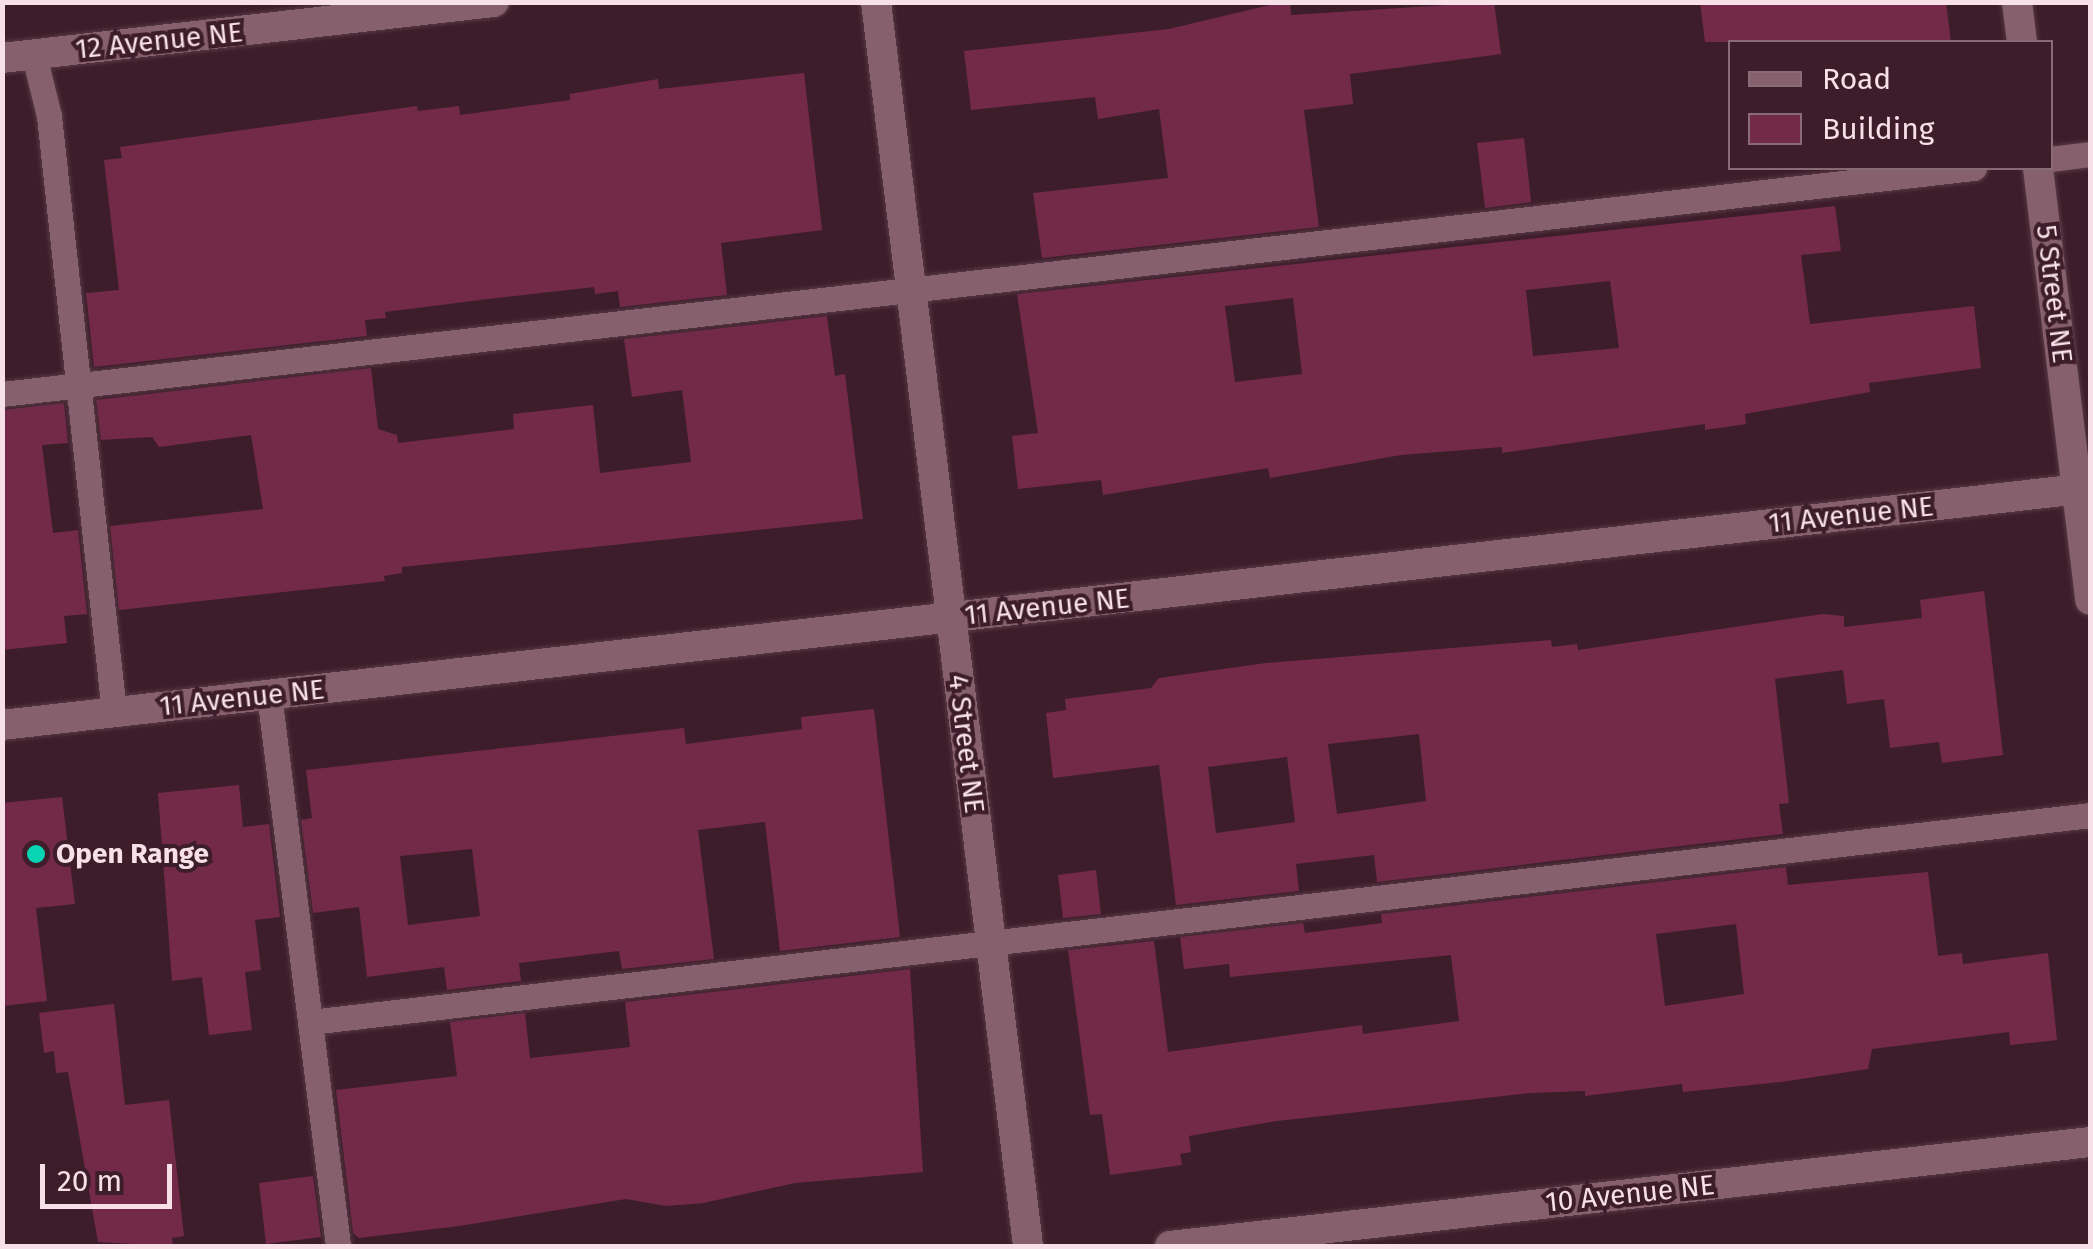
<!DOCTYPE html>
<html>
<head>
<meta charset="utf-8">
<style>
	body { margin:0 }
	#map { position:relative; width:2093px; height:1249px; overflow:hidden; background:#3e1d2a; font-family:"Fira Sans",sans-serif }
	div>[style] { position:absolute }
	.building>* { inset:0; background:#732a49 }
	.roads { filter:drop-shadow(0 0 2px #563a45) drop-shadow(0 0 2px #563a45) }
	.service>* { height:25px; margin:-12.5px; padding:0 12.5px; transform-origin:12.5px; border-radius:12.5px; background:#87606d }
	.minor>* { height:30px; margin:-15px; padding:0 15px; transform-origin:15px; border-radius:15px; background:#87606d }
	.tertiary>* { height:30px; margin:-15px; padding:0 15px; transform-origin:15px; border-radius:15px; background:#87606d }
	.dots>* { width:28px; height:28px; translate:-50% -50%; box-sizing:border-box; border:5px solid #3e1d2a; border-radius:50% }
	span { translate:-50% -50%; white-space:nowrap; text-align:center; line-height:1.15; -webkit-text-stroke:8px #3e1d2a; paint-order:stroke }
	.street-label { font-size:28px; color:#f7e0e7 }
	.poi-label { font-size:28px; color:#f7e0e7; font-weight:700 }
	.left { translate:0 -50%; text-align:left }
	.frame { position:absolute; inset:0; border:5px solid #f7e0e7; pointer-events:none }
	.legend { position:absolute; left:1728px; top:40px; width:325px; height:130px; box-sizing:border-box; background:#3e1d2a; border:2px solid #886b76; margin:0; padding:12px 18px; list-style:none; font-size:30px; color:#f7e0e7 }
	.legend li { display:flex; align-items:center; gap:20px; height:50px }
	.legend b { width:50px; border:2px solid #886b76 }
	.scale { position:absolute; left:40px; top:1164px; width:132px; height:45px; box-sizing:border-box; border:5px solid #f7e0e7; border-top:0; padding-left:12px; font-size:30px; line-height:35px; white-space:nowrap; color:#f7e0e7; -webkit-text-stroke:8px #3e1d2a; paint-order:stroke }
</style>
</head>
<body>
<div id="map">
	<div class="building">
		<i style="clip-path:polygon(1283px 2px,1290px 2px,1291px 15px,1494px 2px,1501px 54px,1350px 74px,1353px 104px,1304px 110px,1319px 227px,1042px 258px,1033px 193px,1168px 178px,1159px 109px,1098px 119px,1095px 97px,971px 110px,964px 51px,1169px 29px)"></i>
		<i style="clip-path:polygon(1700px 2px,1946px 2px,1951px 42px,1705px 42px)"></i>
		<i style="clip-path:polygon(804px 73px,822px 230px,721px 243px,727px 295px,620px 307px,618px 291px,595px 294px,594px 287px,480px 300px,385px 312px,386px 318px,365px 320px,367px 336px,94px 367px,86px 293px,119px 290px,104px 160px,122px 158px,120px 147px,417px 106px,418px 111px,459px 106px,460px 115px,570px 100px,570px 94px,658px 79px,659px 89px)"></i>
		<i style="clip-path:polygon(1524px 138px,1531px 202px,1485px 208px,1477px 143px)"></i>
		<i style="clip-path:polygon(evenodd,1835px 206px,1841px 251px,1801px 255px,1810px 324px,1974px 306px,1981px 368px,1869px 383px,1870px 392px,1745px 414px,1746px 424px,1705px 430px,1705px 424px,1502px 453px,1502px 447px,1401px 455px,1270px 478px,1268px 468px,1103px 495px,1101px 480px,1018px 489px,1012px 436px,1038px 433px,1017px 294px,1835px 206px,1610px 281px,1619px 348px,1533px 356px,1526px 290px,1610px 281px,1835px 206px,1293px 298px,1302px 374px,1235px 382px,1225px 306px,1293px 298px)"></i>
		<i style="clip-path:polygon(827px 316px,835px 376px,845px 374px,863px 519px,402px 567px,402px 573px,384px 576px,385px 581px,119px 610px,110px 526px,263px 509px,251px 435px,159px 447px,152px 437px,101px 440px,96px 400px,371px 368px,378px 429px,397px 435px,398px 443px,514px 429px,513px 414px,593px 405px,600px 473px,691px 462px,682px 390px,632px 397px,624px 339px)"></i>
		<i style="clip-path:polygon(64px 403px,68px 443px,42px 445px,53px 533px,78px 530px,87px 614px,64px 616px,67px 643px,2px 650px,2px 410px)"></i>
		<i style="clip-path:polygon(evenodd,1984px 591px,2003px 755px,1942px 763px,1939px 742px,1890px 748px,1884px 699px,1847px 704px,1843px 670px,1775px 679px,1789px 803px,1779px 804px,1783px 834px,1377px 882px,1374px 855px,1296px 864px,1299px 891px,1176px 905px,1159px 765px,1053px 778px,1046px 713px,1066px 710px,1065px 699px,1151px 688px,1159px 678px,1266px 663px,1551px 640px,1552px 647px,1577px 644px,1578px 650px,1823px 614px,1844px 616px,1844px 627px,1922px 618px,1920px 600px,1984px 591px,1419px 734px,1426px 801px,1337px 814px,1328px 744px,1419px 734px,1984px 591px,1287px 757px,1295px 822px,1216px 833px,1208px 767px,1287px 757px)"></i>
		<i style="clip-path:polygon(evenodd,874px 709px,900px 937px,780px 951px,765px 822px,698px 830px,714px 959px,622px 969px,619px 951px,519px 963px,521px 981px,447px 990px,444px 967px,367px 977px,359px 907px,313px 913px,301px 820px,312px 818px,306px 770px,684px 728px,686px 744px,802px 729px,801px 717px,874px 709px,472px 849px,480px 916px,408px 925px,400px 856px,472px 849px)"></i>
		<i style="clip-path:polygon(239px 785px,243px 827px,269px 824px,280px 917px,255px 920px,261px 970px,245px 972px,252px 1030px,209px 1035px,202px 977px,172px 981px,158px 793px)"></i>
		<i style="clip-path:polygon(62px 797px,75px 904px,36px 908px,47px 1001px,2px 1006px,2px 803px)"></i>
		<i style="clip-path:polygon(evenodd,1786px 867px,1788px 885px,1928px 872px,1938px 956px,1962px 953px,1963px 964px,2048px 953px,2057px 1040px,2010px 1045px,2009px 1032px,1872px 1049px,1868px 1069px,1781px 1082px,1683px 1092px,1682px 1084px,1585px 1096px,1585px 1091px,1531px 1093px,1277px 1121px,1189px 1136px,1191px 1152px,1180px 1154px,1182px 1165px,1110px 1175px,1102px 1114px,1090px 1115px,1068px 950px,1154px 941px,1168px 1052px,1362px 1025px,1363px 1034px,1459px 1021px,1451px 955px,1230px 977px,1229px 964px,1184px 969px,1180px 937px,1303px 923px,1305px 933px,1382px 923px,1381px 914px,1786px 867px,1736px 924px,1744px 994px,1665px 1006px,1656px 934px,1736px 924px)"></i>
		<i style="clip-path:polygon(1096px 870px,1101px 914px,1063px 918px,1058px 875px)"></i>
		<i style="clip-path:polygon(910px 969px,923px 1172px,795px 1183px,703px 1203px,666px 1206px,626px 1199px,459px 1226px,359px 1238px,353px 1233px,336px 1090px,457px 1076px,450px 1022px,525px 1013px,530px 1058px,630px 1047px,625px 1002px)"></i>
		<i style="clip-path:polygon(114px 1004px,125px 1105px,169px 1100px,184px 1236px,172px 1238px,173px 1246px,98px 1242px,68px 1072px,56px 1073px,54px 1051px,44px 1053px,39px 1013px)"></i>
		<i style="clip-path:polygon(313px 1176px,321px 1237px,266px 1244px,259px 1183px)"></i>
	</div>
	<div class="roads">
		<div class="service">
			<i style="left:34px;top:55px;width:63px;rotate:76.2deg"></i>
			<i style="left:49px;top:116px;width:600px;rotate:83.78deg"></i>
			<i style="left:2050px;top:159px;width:40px;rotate:-7.1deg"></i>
			<i style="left:2px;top:394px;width:1985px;rotate:-6.54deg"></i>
			<i style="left:269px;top:694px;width:556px;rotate:82.87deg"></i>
			<i style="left:310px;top:1022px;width:1792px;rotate:-6.63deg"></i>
		</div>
		<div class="minor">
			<i style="left:876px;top:2px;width:1253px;rotate:83.03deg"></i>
			<i style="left:2017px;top:2px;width:40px;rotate:82.9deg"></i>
			<i style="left:2038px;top:168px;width:435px;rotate:83.1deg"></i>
			<i style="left:2px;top:725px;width:2101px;rotate:-6.48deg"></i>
			<i style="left:1170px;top:1246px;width:926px;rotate:-6.45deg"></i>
		</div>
		<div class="tertiary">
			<i style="left:2px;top:58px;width:495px;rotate:-6.5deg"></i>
		</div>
	</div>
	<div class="dots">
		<i style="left:36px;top:854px;background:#09d5b5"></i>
	</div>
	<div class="street-label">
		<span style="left:159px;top:41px;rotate:-6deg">12 Avenue NE</span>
		<span style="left:2054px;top:294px;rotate:83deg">5 Street NE</span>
		<span style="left:1851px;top:515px;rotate:-6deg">11 Avenue NE</span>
		<span style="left:1047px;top:607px;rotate:-6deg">11 Avenue NE</span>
		<span style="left:242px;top:698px;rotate:-6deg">11 Avenue NE</span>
		<span style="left:966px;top:744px;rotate:83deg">4 Street NE</span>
		<span style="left:1630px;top:1194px;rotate:-6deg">10 Avenue NE</span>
	</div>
	<div class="poi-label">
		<span class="left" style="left:56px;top:854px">Open Range</span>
	</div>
	<div class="frame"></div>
	<ul class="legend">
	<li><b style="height:12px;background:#87606d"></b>Road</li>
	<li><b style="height:28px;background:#732a49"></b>Building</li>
	</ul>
	<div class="scale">20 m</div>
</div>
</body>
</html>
